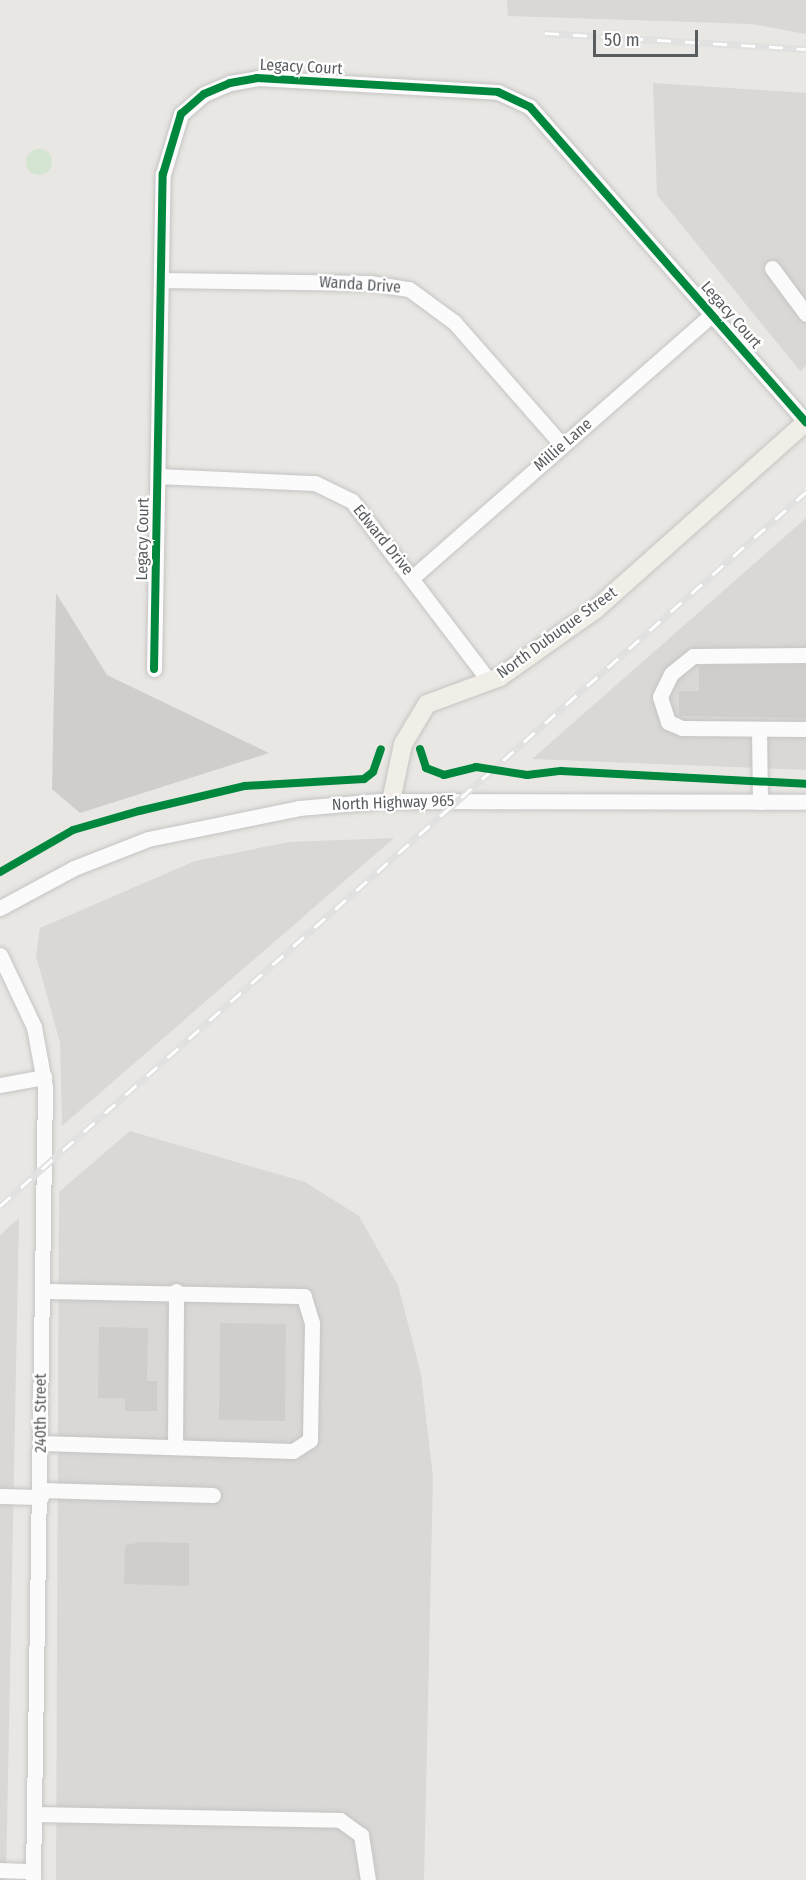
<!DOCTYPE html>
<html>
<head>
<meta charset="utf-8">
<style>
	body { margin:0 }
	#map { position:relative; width:806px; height:1880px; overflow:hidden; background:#e9e7e3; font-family:"Fira Sans Condensed",sans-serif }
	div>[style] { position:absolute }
	.industrial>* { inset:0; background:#dad8d5 }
	.green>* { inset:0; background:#d3e4d0 }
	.round { border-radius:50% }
	.building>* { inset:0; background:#cfcecc }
	.roads { filter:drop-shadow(0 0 2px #c5c4c4) drop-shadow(0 0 2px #c5c4c4) }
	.minor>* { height:15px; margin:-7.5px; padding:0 7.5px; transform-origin:7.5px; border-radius:7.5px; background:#fcfbfb }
	.major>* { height:18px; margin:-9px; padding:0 9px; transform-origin:9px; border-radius:9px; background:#f0eee6 }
	.rail>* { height:7px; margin-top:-3.5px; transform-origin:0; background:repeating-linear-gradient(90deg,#fff 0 14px,#e0e1e0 0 28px); box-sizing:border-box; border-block:2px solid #e0e1e0 }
	.cycleway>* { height:8px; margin:-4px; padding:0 4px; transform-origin:4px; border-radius:4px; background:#00873e }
	span { translate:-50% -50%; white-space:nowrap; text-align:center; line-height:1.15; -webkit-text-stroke:4.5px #fff; paint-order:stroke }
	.street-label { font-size:16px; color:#5a5d60 }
	.scale { position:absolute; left:593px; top:30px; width:105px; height:27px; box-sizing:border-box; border:3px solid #5a5d60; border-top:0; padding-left:8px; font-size:18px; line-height:21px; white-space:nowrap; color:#5a5d60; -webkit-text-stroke:4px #fff; paint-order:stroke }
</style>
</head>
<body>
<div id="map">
	<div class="industrial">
		<i style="clip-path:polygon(507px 0,806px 0,806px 34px,752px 24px,508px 16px)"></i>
		<i style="clip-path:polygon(653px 83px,806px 93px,806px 366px,800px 371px,657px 195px)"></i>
		<i style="clip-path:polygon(806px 518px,806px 770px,532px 759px)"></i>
		<i style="clip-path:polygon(394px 838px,62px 1126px,60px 1043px,36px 956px,40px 928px,195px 861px,289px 842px)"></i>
		<i style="clip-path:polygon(130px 1131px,305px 1182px,359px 1216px,398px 1285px,421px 1374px,433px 1477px,424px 1880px,56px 1880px,59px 1192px)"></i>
		<i style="clip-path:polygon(19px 1218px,6px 1880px,0 1880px,0 1235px)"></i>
	</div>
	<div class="green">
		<i class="round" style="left:26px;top:149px;width:26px;height:26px"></i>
	</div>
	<div class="building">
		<i style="clip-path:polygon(56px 593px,107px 675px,269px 753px,80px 813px,52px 789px)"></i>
		<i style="clip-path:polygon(806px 665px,806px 718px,679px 716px,679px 691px,699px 691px,699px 666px)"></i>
		<i style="clip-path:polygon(220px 1323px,286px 1324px,285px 1421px,219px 1420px)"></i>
		<i style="clip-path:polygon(99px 1327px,148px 1328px,147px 1381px,157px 1381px,157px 1411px,125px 1411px,125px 1398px,98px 1398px)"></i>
		<i style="clip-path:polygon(141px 1542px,189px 1543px,189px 1586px,124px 1584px,125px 1545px)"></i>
	</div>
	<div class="roads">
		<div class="minor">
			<i style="left:772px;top:268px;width:57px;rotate:53.5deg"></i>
			<i style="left:161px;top:280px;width:209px;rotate:0.8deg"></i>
			<i style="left:370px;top:283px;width:39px;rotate:9deg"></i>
			<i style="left:409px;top:289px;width:56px;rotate:36.3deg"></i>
			<i style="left:454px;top:322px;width:164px;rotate:48.7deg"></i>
			<i style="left:158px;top:476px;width:157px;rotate:2.6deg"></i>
			<i style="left:315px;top:483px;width:41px;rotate:25.9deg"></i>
			<i style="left:352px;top:501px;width:226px;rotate:52.7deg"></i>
			<i style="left:413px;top:577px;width:400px;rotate:-41.3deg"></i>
			<i style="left:806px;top:655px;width:113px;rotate:179.5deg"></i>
			<i style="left:693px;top:656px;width:28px;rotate:141deg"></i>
			<i style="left:671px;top:674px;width:25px;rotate:116deg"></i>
			<i style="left:660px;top:697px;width:26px;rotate:72deg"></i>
			<i style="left:668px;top:722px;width:15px;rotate:23deg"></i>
			<i style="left:682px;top:728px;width:124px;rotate:0.5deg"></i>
			<i style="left:154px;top:669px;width:495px;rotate:-89deg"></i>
			<i style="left:163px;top:174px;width:63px;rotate:-73.3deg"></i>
			<i style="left:181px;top:114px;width:30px;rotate:-41deg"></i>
			<i style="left:204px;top:94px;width:28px;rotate:-23deg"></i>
			<i style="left:230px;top:83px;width:27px;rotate:-10deg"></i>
			<i style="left:257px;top:78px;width:241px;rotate:3.3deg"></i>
			<i style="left:498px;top:92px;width:35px;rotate:25deg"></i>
			<i style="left:530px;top:107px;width:419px;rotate:48.8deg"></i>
			<i style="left:759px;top:729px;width:73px;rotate:89.2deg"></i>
			<i style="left:0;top:908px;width:84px;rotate:-28.4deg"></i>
			<i style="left:74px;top:868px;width:79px;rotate:-21.4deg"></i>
			<i style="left:148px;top:839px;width:154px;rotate:-11.6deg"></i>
			<i style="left:299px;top:808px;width:81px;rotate:-4.9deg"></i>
			<i style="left:380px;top:801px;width:426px;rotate:0.1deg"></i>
			<i style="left:0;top:955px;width:80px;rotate:64.7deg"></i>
			<i style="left:34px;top:1027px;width:61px;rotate:79.6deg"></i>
			<i style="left:45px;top:1087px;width:793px;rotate:90.87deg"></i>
			<i style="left:0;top:1085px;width:45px;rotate:-10.3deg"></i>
			<i style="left:41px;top:1443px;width:252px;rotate:1.8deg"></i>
			<i style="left:293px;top:1451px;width:20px;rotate:-33deg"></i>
			<i style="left:310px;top:1440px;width:117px;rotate:-89deg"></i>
			<i style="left:312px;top:1323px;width:28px;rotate:-107deg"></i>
			<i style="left:304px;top:1296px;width:261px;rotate:-178.9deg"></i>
			<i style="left:175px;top:1446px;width:155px;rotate:-89.6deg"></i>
			<i style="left:41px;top:1490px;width:172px;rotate:1.7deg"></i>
			<i style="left:0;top:1496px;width:41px;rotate:1.4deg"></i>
			<i style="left:34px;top:1814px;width:306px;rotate:1.1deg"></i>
			<i style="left:340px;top:1820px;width:26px;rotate:36deg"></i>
			<i style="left:361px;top:1835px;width:46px;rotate:81.2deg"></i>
			<i style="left:0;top:1870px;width:33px;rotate:2deg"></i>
		</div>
		<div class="major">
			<i style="left:391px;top:801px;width:58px;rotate:-78.1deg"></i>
			<i style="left:403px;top:744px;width:47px;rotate:-59deg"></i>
			<i style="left:427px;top:704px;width:78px;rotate:-20.3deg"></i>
			<i style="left:500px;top:677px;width:116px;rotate:-35.2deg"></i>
			<i style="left:595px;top:610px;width:283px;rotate:-41.7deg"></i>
		</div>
	</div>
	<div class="rail">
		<i style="left:545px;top:33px;width:261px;rotate:3.5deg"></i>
		<i style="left:0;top:1206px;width:1077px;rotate:-41.54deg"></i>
	</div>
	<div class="cycleway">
		<i style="left:154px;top:669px;width:495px;rotate:-89deg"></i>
		<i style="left:163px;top:174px;width:63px;rotate:-73.3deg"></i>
		<i style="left:181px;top:114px;width:30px;rotate:-41deg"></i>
		<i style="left:204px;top:94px;width:28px;rotate:-23deg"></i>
		<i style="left:230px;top:83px;width:27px;rotate:-10deg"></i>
		<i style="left:257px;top:78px;width:241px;rotate:3.3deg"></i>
		<i style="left:498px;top:92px;width:35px;rotate:25deg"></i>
		<i style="left:530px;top:107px;width:419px;rotate:48.8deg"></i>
		<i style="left:420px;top:749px;width:20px;rotate:72deg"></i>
		<i style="left:426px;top:768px;width:19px;rotate:21deg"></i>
		<i style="left:444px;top:775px;width:33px;rotate:-14deg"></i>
		<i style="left:476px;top:767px;width:52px;rotate:8.9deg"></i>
		<i style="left:527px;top:775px;width:34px;rotate:-7deg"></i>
		<i style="left:561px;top:771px;width:245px;rotate:3deg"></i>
		<i style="left:0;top:872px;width:84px;rotate:-29.9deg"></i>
		<i style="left:73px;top:830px;width:69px;rotate:-16.1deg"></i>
		<i style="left:139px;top:811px;width:109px;rotate:-13.3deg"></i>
		<i style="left:245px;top:786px;width:119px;rotate:-3.4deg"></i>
		<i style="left:364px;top:779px;width:11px;rotate:-38deg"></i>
		<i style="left:373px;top:772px;width:24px;rotate:-71deg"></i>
	</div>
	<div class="street-label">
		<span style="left:301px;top:67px;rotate:3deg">Legacy Court</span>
		<span style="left:360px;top:285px;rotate:4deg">Wanda Drive</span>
		<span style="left:731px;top:315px;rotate:49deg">Legacy Court</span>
		<span style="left:563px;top:445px;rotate:-41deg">Millie Lane</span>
		<span style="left:143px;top:539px;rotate:-89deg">Legacy Court</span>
		<span style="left:383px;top:540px;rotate:51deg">Edward Drive</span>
		<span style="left:557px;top:633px;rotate:-36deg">North Dubuque Street</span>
		<span style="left:393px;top:803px;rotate:-2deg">North Highway 965</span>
		<span style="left:41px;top:1413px;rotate:-90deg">240th Street</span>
	</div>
	<div class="scale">50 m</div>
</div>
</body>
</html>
